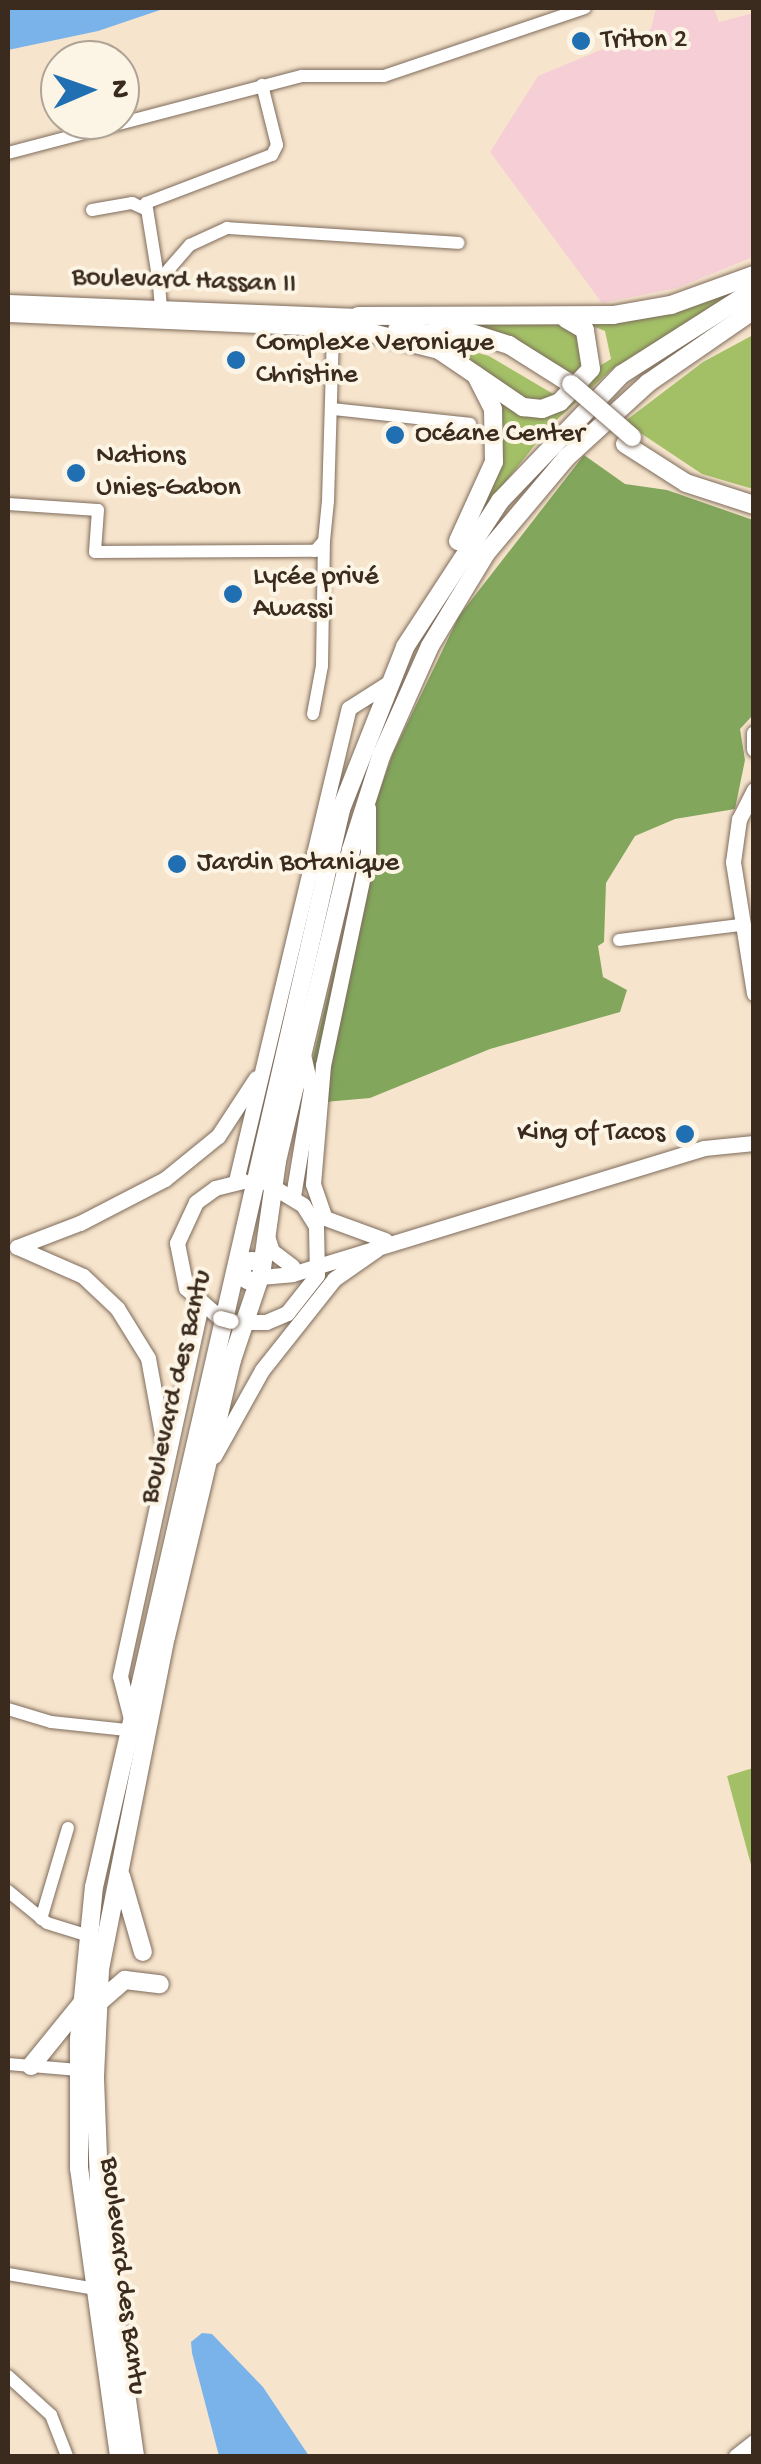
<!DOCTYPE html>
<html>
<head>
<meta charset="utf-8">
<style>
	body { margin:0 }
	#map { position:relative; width:761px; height:2464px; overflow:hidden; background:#f7e4cc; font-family:"Gochi Hand",sans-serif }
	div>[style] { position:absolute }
	.built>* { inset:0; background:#f6cfd6 }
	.green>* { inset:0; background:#a3c067 }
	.forest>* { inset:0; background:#82a65c }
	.water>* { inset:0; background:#7ab3ea }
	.roads { filter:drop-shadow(0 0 2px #7d6b5b) drop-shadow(0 0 2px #7d6b5b) }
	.minor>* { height:12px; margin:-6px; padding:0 6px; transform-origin:6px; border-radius:6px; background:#fff }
	.major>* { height:15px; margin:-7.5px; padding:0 7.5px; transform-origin:7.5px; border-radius:7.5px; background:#fff }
	.highway>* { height:18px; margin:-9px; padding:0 9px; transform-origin:9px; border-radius:9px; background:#fff }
	.highway>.ring { margin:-9px; padding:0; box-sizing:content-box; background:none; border:18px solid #fff; border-radius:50% }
	.bridges { filter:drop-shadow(0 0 2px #7d6b5b) drop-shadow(0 0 2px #7d6b5b) }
	.major-bridge>* { height:15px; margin:-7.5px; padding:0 7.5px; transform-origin:7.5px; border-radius:7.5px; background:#fff }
	.highway-bridge>* { height:18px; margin:-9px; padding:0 9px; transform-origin:9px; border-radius:9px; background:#fff }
	.dots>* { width:28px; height:28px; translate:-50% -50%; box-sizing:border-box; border:5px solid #fcf5e5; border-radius:50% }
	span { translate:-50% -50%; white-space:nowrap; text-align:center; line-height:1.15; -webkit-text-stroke:8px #fcf5e5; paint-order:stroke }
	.poi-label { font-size:28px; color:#3b2a1e }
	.left { translate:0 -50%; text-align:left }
	.right { translate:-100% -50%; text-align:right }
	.street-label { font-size:28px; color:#3b2a1e }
	.frame { position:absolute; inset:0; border:10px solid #3b2a1e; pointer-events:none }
	.north { position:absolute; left:40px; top:40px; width:100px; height:100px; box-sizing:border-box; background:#fcf5e5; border:2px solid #afa495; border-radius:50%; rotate:88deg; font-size:28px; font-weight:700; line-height:40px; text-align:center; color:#3b2a1e }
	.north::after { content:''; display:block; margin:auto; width:35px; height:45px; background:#1f6fb2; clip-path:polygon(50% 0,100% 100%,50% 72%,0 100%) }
</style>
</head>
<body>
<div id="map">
	<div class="built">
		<i style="clip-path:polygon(656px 8px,714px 8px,719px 22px,753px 13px,753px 257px,677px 288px,602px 303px,490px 152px,538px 76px,651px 29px)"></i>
	</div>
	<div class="green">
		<i style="clip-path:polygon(753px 282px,611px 370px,550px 426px,484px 509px,499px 464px,491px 388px,524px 412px,611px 359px,605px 331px,588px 324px,646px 318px)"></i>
		<i style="clip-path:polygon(452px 319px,574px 325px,587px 349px,578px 383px)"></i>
		<i style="clip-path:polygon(753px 335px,753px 489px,702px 474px,624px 422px,703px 362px)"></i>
		<i style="clip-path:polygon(434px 341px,489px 356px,560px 398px,534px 405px)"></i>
		<i style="clip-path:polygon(753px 1768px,754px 1768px,753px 1872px,727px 1776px)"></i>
	</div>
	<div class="forest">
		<i style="clip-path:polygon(584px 455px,625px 484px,667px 490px,753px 520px,753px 715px,740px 729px,745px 760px,735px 809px,675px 819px,635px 836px,606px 883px,604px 942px,598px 946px,603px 977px,627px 990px,620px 1012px,490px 1049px,370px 1098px,302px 1104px,371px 815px,393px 753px,459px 616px)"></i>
	</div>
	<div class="water">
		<i style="clip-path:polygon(8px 8px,166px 8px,98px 31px,8px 50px)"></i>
		<i style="clip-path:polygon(202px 2333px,212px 2334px,263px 2387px,309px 2456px,219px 2456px,192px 2353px,191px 2342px)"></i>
	</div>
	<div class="roads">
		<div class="minor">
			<i style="left:8px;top:153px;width:304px;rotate:-14.7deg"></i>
			<i style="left:302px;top:76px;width:82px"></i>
			<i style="left:384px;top:76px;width:212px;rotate:-18.7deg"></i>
			<i style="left:92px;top:210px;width:41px;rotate:-9.9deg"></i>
			<i style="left:132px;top:203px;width:14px;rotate:25deg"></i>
			<i style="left:159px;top:283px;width:81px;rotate:-99.2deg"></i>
			<i style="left:146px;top:203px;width:135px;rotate:-20.9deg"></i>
			<i style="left:272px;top:155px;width:11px;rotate:-63deg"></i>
			<i style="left:277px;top:145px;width:62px;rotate:-104deg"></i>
			<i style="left:161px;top:308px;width:25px;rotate:-95deg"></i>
			<i style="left:159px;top:283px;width:17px;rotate:-54deg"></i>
			<i style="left:169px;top:269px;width:32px;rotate:-49deg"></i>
			<i style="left:190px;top:245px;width:41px;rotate:-24.7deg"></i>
			<i style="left:227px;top:228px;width:232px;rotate:3.7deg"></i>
			<i style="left:333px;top:409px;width:138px;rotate:6.2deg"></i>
			<i style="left:8px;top:504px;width:90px;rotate:3.8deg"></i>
			<i style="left:98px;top:510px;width:42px;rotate:94.1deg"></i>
			<i style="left:95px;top:552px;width:220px;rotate:-0.3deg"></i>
			<i style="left:315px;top:551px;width:13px;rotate:-48deg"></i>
			<i style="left:324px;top:541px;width:40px;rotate:-84.3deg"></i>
			<i style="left:328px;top:501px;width:172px;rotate:-88.3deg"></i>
			<i style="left:313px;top:714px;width:49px;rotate:-79.4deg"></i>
			<i style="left:322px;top:666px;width:125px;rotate:-89.1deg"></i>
			<i style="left:619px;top:940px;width:122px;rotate:-7.1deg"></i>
			<i style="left:8px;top:1709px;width:45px;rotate:16.8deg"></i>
			<i style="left:51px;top:1722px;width:76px;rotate:6deg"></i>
			<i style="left:8px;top:1891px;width:50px;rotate:39.4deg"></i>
			<i style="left:47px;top:1923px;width:44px;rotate:17.2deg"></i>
			<i style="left:41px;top:1919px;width:95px;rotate:-73.5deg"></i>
			<i style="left:8px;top:2064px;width:71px;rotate:4.8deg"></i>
			<i style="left:8px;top:2274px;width:83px;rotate:9.7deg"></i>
			<i style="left:8px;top:2376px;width:58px;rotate:42.2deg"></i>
			<i style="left:51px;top:2415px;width:44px;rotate:68.7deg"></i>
		</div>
		<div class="major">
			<i style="left:8px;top:302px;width:350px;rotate:2.3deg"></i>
			<i style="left:8px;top:314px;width:348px;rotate:2.5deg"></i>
			<i style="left:754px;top:733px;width:16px;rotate:90deg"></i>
			<i style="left:754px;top:790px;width:33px;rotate:117deg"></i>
			<i style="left:739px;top:819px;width:43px;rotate:97.9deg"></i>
			<i style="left:733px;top:862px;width:133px;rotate:80.9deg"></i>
			<i style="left:368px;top:808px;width:44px;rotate:90deg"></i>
			<i style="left:368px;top:852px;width:218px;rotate:101.9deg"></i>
			<i style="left:323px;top:1065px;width:119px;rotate:94.8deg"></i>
			<i style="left:313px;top:1184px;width:36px;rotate:71deg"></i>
			<i style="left:325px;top:1218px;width:64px;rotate:20.1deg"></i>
			<i style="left:236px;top:1181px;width:486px;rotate:-76.6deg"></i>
			<i style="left:349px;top:708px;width:45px;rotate:-32.3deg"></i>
			<i style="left:293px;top:1196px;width:109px;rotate:-80.5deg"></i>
			<i style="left:311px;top:1089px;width:37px;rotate:-103deg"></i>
			<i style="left:267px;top:1236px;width:16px;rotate:72deg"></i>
			<i style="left:272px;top:1251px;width:25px;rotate:37deg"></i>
			<i style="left:17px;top:1247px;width:67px;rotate:-20.9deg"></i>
			<i style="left:80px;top:1223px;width:96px;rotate:-27.4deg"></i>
			<i style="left:165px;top:1179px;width:68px;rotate:-39.1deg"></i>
			<i style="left:218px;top:1136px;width:69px;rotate:-56.8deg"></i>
			<i style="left:17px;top:1247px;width:72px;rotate:23.7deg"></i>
			<i style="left:83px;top:1276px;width:47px;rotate:43.3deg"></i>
			<i style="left:117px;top:1308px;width:59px;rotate:58.2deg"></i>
			<i style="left:148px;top:1358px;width:88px;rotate:79.6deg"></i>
			<i style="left:260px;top:1277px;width:32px;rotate:-5deg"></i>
			<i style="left:292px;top:1274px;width:431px;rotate:-17deg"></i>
			<i style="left:704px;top:1148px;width:50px;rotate:-5.7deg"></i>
			<i style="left:220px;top:1318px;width:45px;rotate:-138.6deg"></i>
			<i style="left:186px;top:1288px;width:46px;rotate:-101.3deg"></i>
			<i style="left:177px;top:1243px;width:45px;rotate:-65.1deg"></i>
			<i style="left:196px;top:1202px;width:24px;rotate:-36deg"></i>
			<i style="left:215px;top:1188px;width:29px;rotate:-14deg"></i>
			<i style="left:235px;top:1322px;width:31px"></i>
			<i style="left:266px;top:1322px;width:23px;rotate:-23deg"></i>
			<i style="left:287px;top:1313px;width:48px;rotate:-51.7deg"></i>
			<i style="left:317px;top:1275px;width:49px;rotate:-91.2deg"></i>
			<i style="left:316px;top:1226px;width:25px;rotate:-122deg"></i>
			<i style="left:303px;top:1205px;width:44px;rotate:-148.8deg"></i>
			<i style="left:214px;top:1456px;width:98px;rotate:-60.8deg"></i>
			<i style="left:262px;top:1370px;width:116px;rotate:-51.6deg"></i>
			<i style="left:334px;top:1279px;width:52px;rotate:-34.9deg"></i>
			<i style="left:130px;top:1715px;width:40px;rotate:-104.4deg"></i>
			<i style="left:120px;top:1676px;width:379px;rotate:-77.7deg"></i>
			<i style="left:736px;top:2456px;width:23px;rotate:-38deg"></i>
		</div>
		<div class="highway">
			<i style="left:358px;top:316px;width:255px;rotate:-0.2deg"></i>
			<i style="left:613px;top:315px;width:59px;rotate:-9.8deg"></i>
			<i style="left:671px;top:305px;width:88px;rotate:-19.9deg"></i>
			<i style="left:437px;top:322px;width:76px;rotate:17.7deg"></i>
			<i style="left:509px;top:345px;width:73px;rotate:32.2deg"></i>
			<i style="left:356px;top:329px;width:86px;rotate:14.2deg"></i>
			<i style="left:439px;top:350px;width:102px;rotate:34.2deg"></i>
			<i style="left:523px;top:407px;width:19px;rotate:6deg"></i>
			<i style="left:542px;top:409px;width:19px;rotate:-21deg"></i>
			<i style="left:560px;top:402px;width:45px;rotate:-46.8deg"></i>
			<i style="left:591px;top:369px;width:39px;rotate:-99deg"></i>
			<i style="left:585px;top:330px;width:22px;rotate:-150deg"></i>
			<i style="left:397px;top:330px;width:58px;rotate:6.9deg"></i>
			<i style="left:625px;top:444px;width:72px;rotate:32.6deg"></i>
			<i style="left:686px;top:483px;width:71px;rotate:17.9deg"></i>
			<i style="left:458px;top:541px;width:87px;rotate:-65.5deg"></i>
			<i style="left:494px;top:462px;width:53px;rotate:-91.1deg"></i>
			<i style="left:493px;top:409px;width:38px;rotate:-117deg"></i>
			<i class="ring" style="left:242px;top:1261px;width:2px;height:2px"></i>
			<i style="left:262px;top:1268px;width:108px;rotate:-82deg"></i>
			<i style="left:277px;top:1161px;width:320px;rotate:-76.6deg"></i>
			<i style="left:351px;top:850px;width:99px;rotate:-72.3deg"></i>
			<i style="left:381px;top:756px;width:120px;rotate:-66deg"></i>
			<i style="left:430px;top:646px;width:110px;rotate:-58.8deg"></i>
			<i style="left:487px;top:552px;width:124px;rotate:-49.9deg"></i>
			<i style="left:567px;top:457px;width:110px;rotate:-42.4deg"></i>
			<i style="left:648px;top:383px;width:129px;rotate:-34.6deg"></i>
			<i style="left:121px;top:1876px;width:79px;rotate:73.9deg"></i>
			<i style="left:97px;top:2004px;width:37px;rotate:-41deg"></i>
			<i style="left:125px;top:1980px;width:35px;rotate:7deg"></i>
			<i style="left:31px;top:2066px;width:81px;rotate:-51deg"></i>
			<i style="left:119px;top:2456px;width:290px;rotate:-97.9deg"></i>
			<i style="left:79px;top:2169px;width:130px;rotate:-90deg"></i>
			<i style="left:79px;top:2039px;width:153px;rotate:-84.4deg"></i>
			<i style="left:94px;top:1887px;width:1106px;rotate:-77.09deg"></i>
			<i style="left:341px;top:809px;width:174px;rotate:-68.4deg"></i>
			<i style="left:405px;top:647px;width:174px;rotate:-56.9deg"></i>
			<i style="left:500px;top:501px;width:176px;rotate:-46.2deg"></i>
			<i style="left:622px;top:374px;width:156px;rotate:-32.5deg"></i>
			<i style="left:135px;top:2456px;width:249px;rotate:-98.1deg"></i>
			<i style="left:100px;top:2209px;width:133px;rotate:-92.2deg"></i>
			<i style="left:95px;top:2076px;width:107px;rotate:-87.3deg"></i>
			<i style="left:100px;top:1969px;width:338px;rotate:-78.8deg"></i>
			<i style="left:166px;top:1637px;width:285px;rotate:-76.6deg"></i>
			<i style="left:232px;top:1360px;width:88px;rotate:-71.4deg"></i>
		</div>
	</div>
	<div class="bridges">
		<div class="major-bridge">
			<i style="left:220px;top:1318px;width:11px;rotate:15deg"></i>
		</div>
		<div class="highway-bridge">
			<i style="left:571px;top:384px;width:81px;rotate:41deg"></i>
		</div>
	</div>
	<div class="dots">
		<i style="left:581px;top:41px;background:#1f6fb2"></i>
		<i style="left:236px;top:360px;background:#1f6fb2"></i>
		<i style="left:395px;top:435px;background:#1f6fb2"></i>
		<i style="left:76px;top:473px;background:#1f6fb2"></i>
		<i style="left:233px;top:594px;background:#1f6fb2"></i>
		<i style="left:177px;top:864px;background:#1f6fb2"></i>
		<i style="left:685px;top:1134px;background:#1f6fb2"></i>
	</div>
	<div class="poi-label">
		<span class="left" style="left:601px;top:41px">Triton 2</span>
		<span class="left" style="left:256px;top:360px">Complexe Veronique<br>Christine</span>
		<span class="left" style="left:415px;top:435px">Océane Center</span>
		<span class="left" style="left:96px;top:473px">Nations<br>Unies-Gabon</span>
		<span class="left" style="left:253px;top:594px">Lycée privé<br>Awassi</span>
		<span class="left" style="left:197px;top:864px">Jardin Botanique</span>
		<span class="right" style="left:665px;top:1134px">King of Tacos</span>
	</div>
	<div class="street-label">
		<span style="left:184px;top:282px;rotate:2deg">Boulevard Hassan II</span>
		<span style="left:177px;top:1387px;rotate:-77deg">Boulevard des Bantu</span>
		<span style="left:122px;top:2276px;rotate:83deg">Boulevard des Bantu</span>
	</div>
	<div class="frame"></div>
	<div class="north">N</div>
</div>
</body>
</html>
